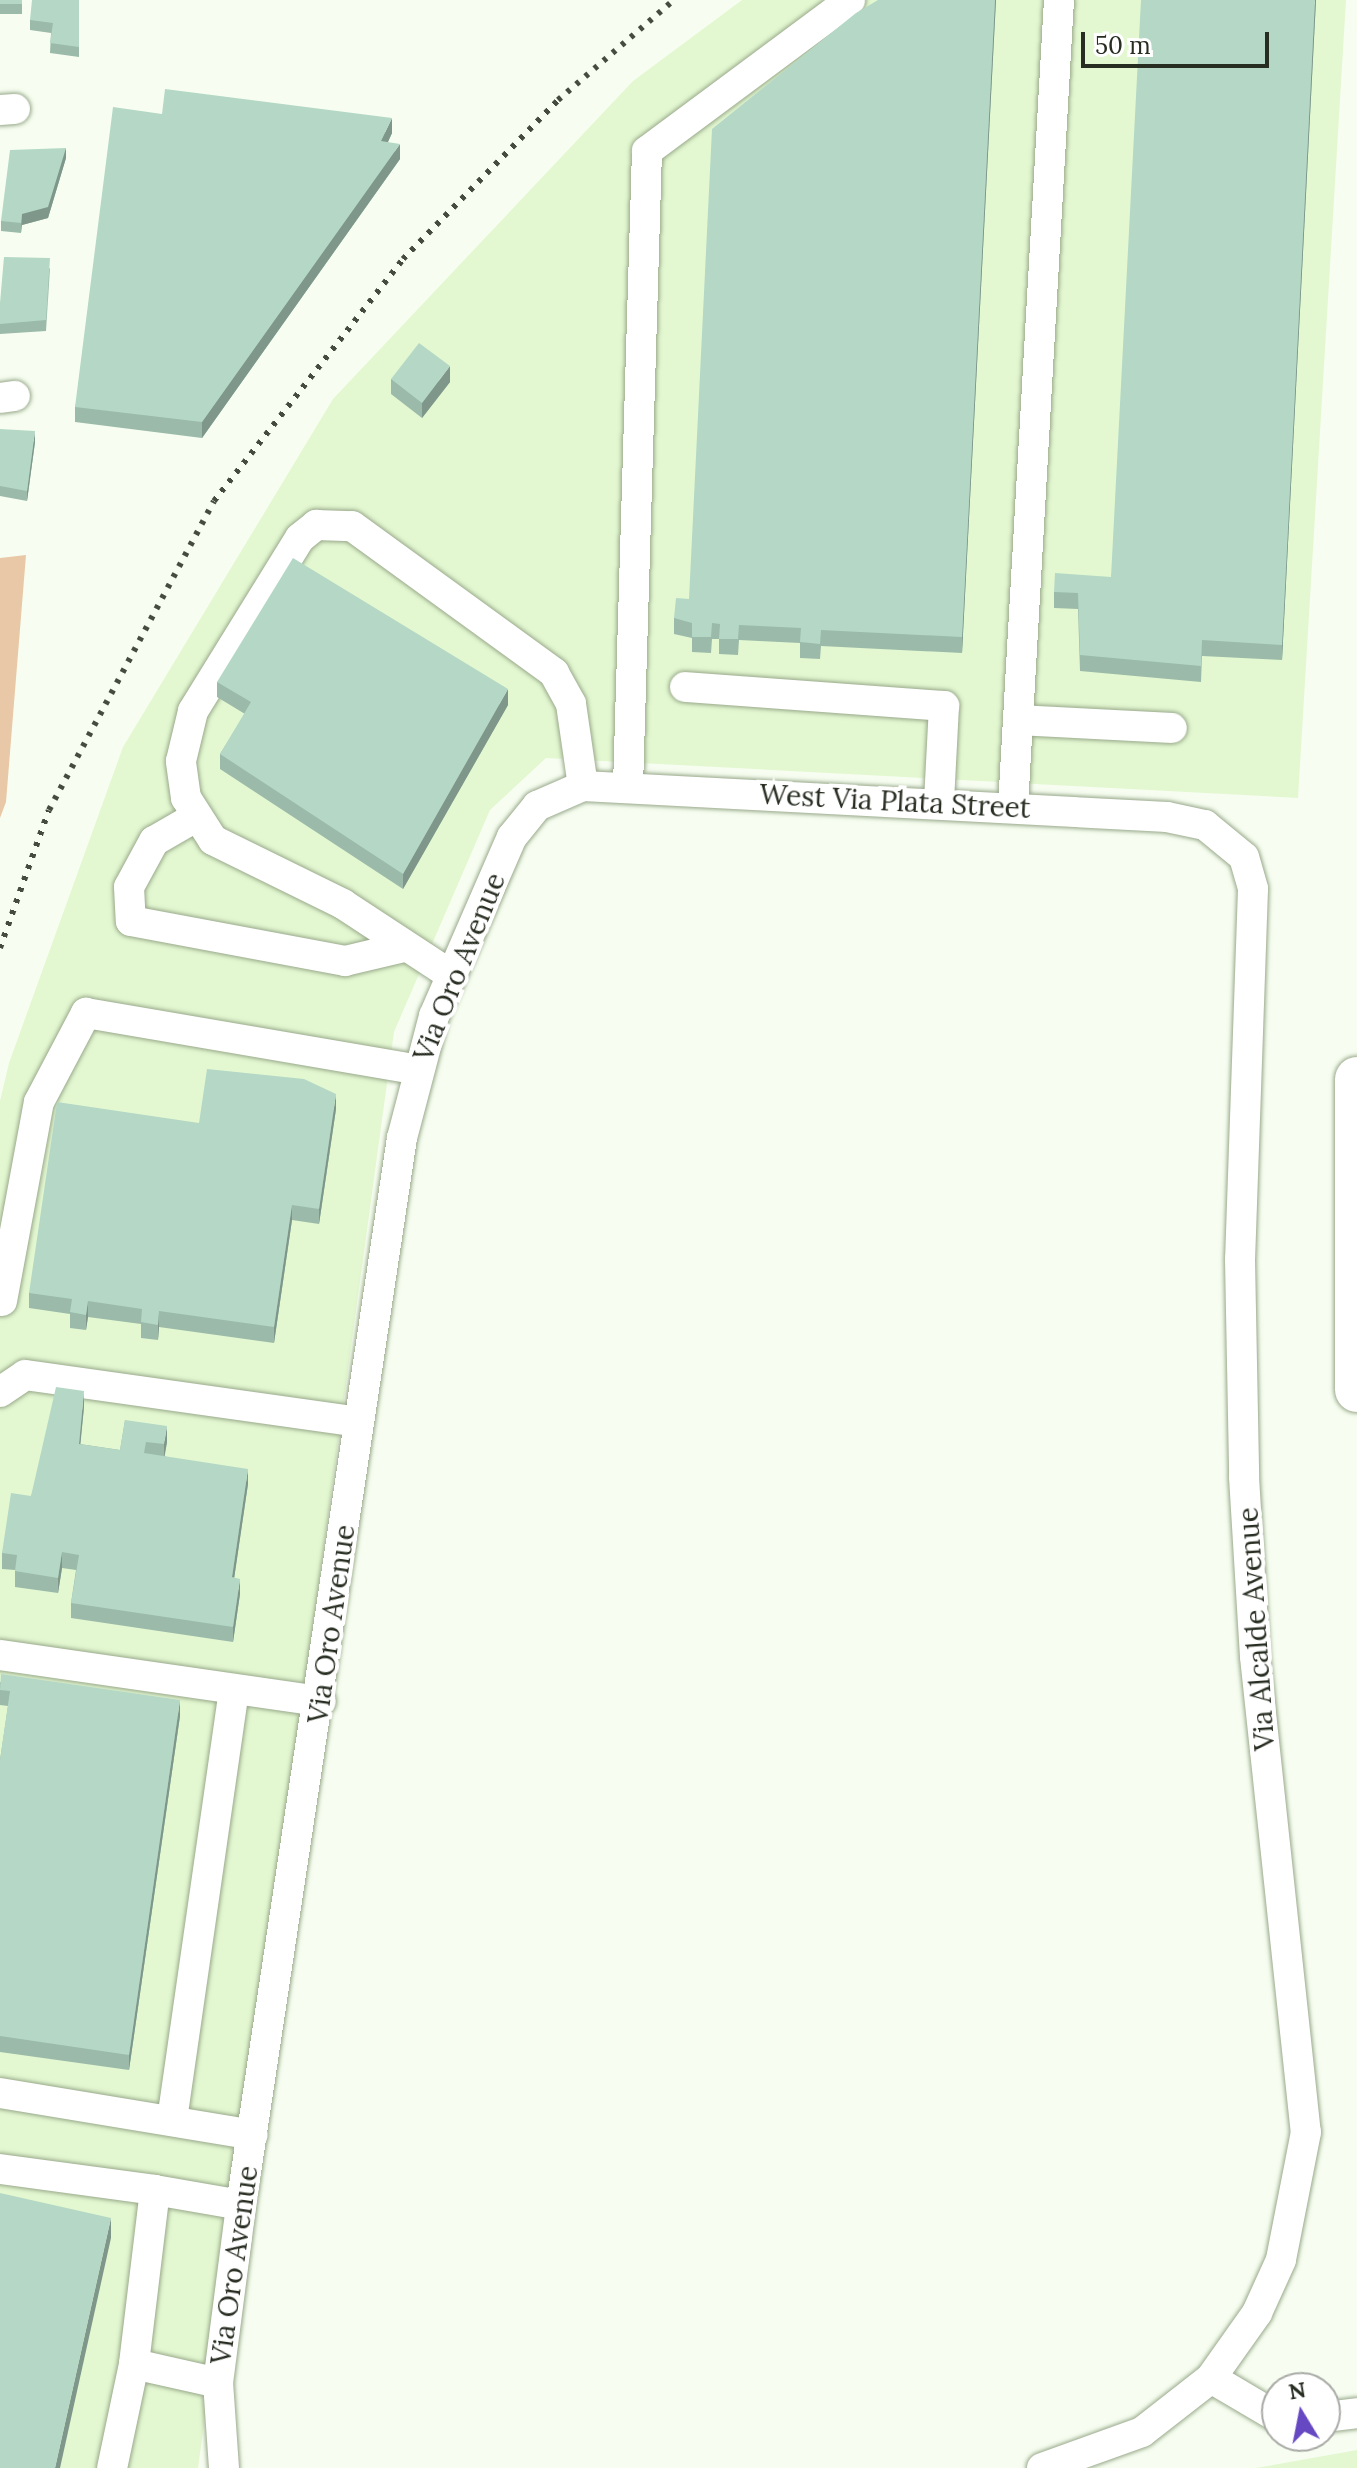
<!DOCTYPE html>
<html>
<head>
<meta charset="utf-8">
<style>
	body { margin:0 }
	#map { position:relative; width:1357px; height:2468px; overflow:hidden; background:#f7fef1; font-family:Lora,serif }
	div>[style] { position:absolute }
	.built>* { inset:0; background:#e3f8d1 }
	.green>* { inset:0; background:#e9c8a7 }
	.roads { filter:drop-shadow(0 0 2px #99a98b) drop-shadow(0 0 2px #99a98b) }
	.minor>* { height:30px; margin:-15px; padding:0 15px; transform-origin:15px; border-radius:15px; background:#fff }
	.highway>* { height:44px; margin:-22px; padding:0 22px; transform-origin:22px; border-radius:22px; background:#fff }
	.rail>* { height:6px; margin-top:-3px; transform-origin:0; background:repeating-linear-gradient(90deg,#454b3f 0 4px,transparent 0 12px) }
	.wall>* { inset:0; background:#9bbaa9 }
	.shaded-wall>* { inset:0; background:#7e978a }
	.building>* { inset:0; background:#b4d8c5 }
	span { translate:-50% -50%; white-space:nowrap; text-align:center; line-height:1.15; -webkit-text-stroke:8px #fff; paint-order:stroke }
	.street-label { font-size:28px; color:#272d21 }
	.north { position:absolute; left:1261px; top:2372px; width:80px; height:80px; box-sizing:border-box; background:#fff; border:2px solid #a9aba6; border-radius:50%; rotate:350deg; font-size:22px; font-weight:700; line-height:32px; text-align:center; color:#272d21 }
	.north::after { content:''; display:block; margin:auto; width:28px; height:36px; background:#6649c2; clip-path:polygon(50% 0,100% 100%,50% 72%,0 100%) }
	.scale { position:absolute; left:1081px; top:32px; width:188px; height:36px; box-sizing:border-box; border:4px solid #272d21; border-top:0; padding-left:10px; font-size:24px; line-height:28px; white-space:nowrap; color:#272d21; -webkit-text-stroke:6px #fff; paint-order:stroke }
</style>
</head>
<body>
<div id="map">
	<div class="built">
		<i style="clip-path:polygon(742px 0,1346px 0,1298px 798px,546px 758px,490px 810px,394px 1032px,198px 2468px,0 2468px,0 1101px,9px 1063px,123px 747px,333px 399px,633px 81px)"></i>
		<i style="clip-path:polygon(1357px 2450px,1357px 2468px,1256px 2468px)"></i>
	</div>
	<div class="green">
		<i style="clip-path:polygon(26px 555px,6px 802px,0 818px,0 558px)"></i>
	</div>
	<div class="roads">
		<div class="minor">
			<i style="left:0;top:110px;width:15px;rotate:-4deg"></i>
			<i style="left:0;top:398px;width:15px;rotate:-8deg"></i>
			<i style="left:685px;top:687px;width:260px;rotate:4.2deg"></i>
			<i style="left:944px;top:706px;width:97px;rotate:93deg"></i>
			<i style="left:1018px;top:720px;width:154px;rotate:3deg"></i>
			<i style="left:628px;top:787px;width:636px;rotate:-88.29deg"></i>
			<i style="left:647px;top:151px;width:253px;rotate:-36.6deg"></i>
			<i style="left:1013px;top:807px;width:808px;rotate:-86.74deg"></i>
			<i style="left:194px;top:818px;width:46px;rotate:150.1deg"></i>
			<i style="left:154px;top:841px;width:52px;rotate:118.5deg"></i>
			<i style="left:129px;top:887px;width:34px;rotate:87deg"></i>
			<i style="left:131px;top:921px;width:218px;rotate:10.6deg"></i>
			<i style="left:345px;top:961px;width:61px;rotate:-13.3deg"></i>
			<i style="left:451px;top:975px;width:129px;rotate:-146.7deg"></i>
			<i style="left:343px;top:904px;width:145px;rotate:-153.8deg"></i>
			<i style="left:213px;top:840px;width:50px;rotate:-122.7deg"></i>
			<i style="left:186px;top:798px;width:37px;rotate:-98deg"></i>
			<i style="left:181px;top:761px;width:51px;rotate:-76.5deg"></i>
			<i style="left:193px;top:711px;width:203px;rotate:-58.3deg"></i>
			<i style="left:300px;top:538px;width:21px;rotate:-39deg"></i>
			<i style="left:316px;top:525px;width:36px;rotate:2deg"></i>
			<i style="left:352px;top:526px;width:250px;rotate:36deg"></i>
			<i style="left:554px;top:673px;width:35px;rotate:61deg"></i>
			<i style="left:571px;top:704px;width:83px;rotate:81.7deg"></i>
			<i style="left:2px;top:1301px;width:202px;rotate:-79.5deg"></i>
			<i style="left:39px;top:1102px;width:101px;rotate:-62.2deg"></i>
			<i style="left:86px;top:1013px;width:337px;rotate:9.7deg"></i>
			<i style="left:0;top:1392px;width:30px;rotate:-34deg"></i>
			<i style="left:25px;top:1375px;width:336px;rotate:8deg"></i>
			<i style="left:0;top:1655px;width:324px;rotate:8.2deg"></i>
			<i style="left:0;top:2093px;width:256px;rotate:9.4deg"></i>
			<i style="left:172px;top:2120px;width:435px;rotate:-81.8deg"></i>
			<i style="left:0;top:2169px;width:156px;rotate:7.7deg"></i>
			<i style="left:155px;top:2190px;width:175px;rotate:96.9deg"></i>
			<i style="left:134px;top:2364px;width:106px;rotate:101.9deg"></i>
			<i style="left:155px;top:2190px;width:87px;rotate:9.9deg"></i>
			<i style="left:134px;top:2364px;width:86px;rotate:12.7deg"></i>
			<i style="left:1325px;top:2417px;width:32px;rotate:-7deg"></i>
			<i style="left:224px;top:2468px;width:85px;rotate:-94deg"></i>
			<i style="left:218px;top:2383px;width:179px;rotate:-82.6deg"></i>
			<i style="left:241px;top:2205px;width:1079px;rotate:-81.42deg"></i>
			<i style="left:402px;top:1138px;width:126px;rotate:-75.3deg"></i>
			<i style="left:434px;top:1016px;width:195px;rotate:-66.5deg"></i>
			<i style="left:512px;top:837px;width:40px;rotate:-51deg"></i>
			<i style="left:537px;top:806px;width:50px;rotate:-23.5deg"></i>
			<i style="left:583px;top:786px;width:585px;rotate:3.04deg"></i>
			<i style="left:1167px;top:817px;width:39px;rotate:12deg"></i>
			<i style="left:1205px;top:825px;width:50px;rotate:39.4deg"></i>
			<i style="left:1244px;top:857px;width:33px;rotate:74deg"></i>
			<i style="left:1253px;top:889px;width:370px;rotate:92deg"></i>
			<i style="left:1240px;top:1259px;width:218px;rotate:88.9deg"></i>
			<i style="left:1244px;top:1477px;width:180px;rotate:86.5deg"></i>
			<i style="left:1255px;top:1657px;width:478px;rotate:83.9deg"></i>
			<i style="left:1306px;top:2132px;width:130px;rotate:101.1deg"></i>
			<i style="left:1281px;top:2260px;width:58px;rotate:114.4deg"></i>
			<i style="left:1257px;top:2313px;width:80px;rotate:125.3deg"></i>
			<i style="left:1042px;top:2468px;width:106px;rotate:-19.8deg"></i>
			<i style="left:1142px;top:2432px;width:88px;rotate:-38deg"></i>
			<i style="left:1211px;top:2378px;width:77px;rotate:30.6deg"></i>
		</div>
		<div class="highway">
			<i style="left:1357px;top:1079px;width:311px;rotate:90deg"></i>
		</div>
	</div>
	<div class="rail">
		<i style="left:0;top:948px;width:146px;rotate:-70.5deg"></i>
		<i style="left:49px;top:810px;width:350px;rotate:-61.9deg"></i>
		<i style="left:214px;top:501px;width:307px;rotate:-52deg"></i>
		<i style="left:403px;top:259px;width:222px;rotate:-45.7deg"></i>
		<i style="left:558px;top:100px;width:153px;rotate:-40.8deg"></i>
	</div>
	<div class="wall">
		<i style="clip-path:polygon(0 0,22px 0,22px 14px,0 14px,0 41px)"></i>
		<i style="clip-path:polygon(79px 0,79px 57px,50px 53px,51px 33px,30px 30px,30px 20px)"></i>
		<i style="clip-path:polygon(878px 0,996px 0,962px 653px,821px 646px,820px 659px,800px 658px,800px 643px,739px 640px,738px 655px,719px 654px,719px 639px,712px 639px,711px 653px,692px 652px,692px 638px,674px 634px,674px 618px,689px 599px)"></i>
		<i style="clip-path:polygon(1316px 0,1282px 660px,1202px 656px,1201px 682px,1080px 671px,1078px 609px,1054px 608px,1054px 592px,1111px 577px)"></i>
		<i style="clip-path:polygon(162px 114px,392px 133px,388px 142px,400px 159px,202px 438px,75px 422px,75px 407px)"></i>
		<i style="clip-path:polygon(66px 158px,48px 218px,22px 225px,21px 233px,1px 231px,1px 221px)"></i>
		<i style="clip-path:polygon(50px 268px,46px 331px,0 334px,0 303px)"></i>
		<i style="clip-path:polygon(391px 379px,450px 382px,422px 418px,391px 394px)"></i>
		<i style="clip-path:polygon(0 429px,35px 442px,27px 501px,0 496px)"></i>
		<i style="clip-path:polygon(217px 682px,508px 705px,403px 889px,220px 769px,220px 754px,245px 714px,217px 697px)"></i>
		<i style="clip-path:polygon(336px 1109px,319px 1224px,292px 1220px,274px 1343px,159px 1327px,158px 1340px,141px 1338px,141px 1324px,88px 1317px,86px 1330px,70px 1328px,70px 1314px,29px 1308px,29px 1293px,199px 1123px)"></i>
		<i style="clip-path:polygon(84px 1407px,80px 1444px,120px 1450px,125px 1420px,167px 1442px,164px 1456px,248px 1484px,234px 1578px,240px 1594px,233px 1642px,71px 1618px,71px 1603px,76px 1570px,62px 1568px,58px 1593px,15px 1587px,15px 1570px,2px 1569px,2px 1553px,31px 1496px)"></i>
		<i style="clip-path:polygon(0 1682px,180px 1716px,129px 2070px,0 2052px,0 1760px,8px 1706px,0 1705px)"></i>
	</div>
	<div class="shaded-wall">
		<i style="clip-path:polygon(995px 0,996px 0,962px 653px,962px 637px)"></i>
		<i style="clip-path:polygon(1315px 0,1316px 0,1282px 660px,1282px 645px)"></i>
		<i style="clip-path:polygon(392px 118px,392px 133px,381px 157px,381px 141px)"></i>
		<i style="clip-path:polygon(400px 144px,400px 159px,202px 438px,202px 422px)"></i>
		<i style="clip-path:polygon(66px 148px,66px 158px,48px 218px,22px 225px,21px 233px,22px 214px)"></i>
		<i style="clip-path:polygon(450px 366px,450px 382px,422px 418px,422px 403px)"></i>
		<i style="clip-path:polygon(35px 431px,35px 442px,27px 501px,27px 491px)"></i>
		<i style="clip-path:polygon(508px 689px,508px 705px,403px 889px,403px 874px)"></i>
		<i style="clip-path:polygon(336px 1094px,336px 1109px,319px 1224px,319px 1209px)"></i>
		<i style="clip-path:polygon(292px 1205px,292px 1220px,274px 1343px,274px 1327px)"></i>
		<i style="clip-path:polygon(88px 1301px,88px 1317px,86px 1330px,86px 1315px)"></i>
		<i style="clip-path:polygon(159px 1311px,159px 1327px,158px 1340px,158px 1325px)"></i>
		<i style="clip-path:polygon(84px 1391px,84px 1407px,79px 1459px,79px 1444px)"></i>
		<i style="clip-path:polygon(167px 1426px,167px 1442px,164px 1460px,164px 1444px)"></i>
		<i style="clip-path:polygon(248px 1469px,248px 1484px,232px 1593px,232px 1577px)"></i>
		<i style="clip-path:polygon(62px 1552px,62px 1568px,58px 1593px,58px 1578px)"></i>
		<i style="clip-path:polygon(240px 1579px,240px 1594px,233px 1642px,233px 1627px)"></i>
		<i style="clip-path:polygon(180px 1700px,180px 1716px,129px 2070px,129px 2055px)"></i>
		<i style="clip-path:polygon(111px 2218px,111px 2238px,60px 2468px,55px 2468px)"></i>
	</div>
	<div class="building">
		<i style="clip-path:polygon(0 0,22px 0,22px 4px,0 4px,0 30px)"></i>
		<i style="clip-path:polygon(32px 0,79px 0,79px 47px,50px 43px,53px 23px,30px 20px)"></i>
		<i style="clip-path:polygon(878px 0,995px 0,962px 637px,821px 630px,820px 644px,800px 642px,801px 628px,739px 625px,738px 639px,719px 639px,720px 624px,712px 623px,711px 637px,692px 637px,692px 623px,674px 618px,676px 598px,689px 599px,712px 129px,856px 13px)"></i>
		<i style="clip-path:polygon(1141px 0,1315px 0,1282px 645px,1202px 640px,1201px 666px,1080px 655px,1078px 593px,1054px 592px,1055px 573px,1111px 577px)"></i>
		<i style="clip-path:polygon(165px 89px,392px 118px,381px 141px,400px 144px,202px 422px,75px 407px,113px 107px,162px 114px)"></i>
		<i style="clip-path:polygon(66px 148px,48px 207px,22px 214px,21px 223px,1px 221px,10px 150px)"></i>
		<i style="clip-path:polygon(4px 257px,50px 258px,46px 320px,0 324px,0 303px)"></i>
		<i style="clip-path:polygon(419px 343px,450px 366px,422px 403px,391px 379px)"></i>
		<i style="clip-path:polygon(0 429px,35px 431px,27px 491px,0 486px)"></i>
		<i style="clip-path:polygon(293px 558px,508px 689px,403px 874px,220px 754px,251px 702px,217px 682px)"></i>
		<i style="clip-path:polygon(207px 1069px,304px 1079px,336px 1094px,319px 1209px,292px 1205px,274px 1327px,159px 1311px,158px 1325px,141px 1322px,142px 1309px,88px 1301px,86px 1315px,70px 1312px,72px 1299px,29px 1293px,57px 1102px,199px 1123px)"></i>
		<i style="clip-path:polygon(56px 1387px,84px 1391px,79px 1444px,120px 1450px,125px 1420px,167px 1426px,164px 1444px,146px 1442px,144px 1453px,248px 1469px,232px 1577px,240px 1579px,233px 1627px,71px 1603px,79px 1555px,62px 1552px,58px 1578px,15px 1571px,17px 1555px,2px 1553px,11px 1493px,31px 1496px)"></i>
		<i style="clip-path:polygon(1px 1674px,180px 1700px,129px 2055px,0 2036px,0 1760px,10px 1691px,0 1690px)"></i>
		<i style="clip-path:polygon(0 2193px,111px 2218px,55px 2468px,0 2468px)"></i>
	</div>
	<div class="street-label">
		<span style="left:895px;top:801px;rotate:3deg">West Via Plata Street</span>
		<span style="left:459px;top:967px;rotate:-68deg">Via Oro Avenue</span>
		<span style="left:331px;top:1624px;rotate:-82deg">Via Oro Avenue</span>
		<span style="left:1256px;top:1629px;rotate:-94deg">Via Alcalde Avenue</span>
		<span style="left:234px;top:2265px;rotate:-82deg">Via Oro Avenue</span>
	</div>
	<div class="north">N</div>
	<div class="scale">50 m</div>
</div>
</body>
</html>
